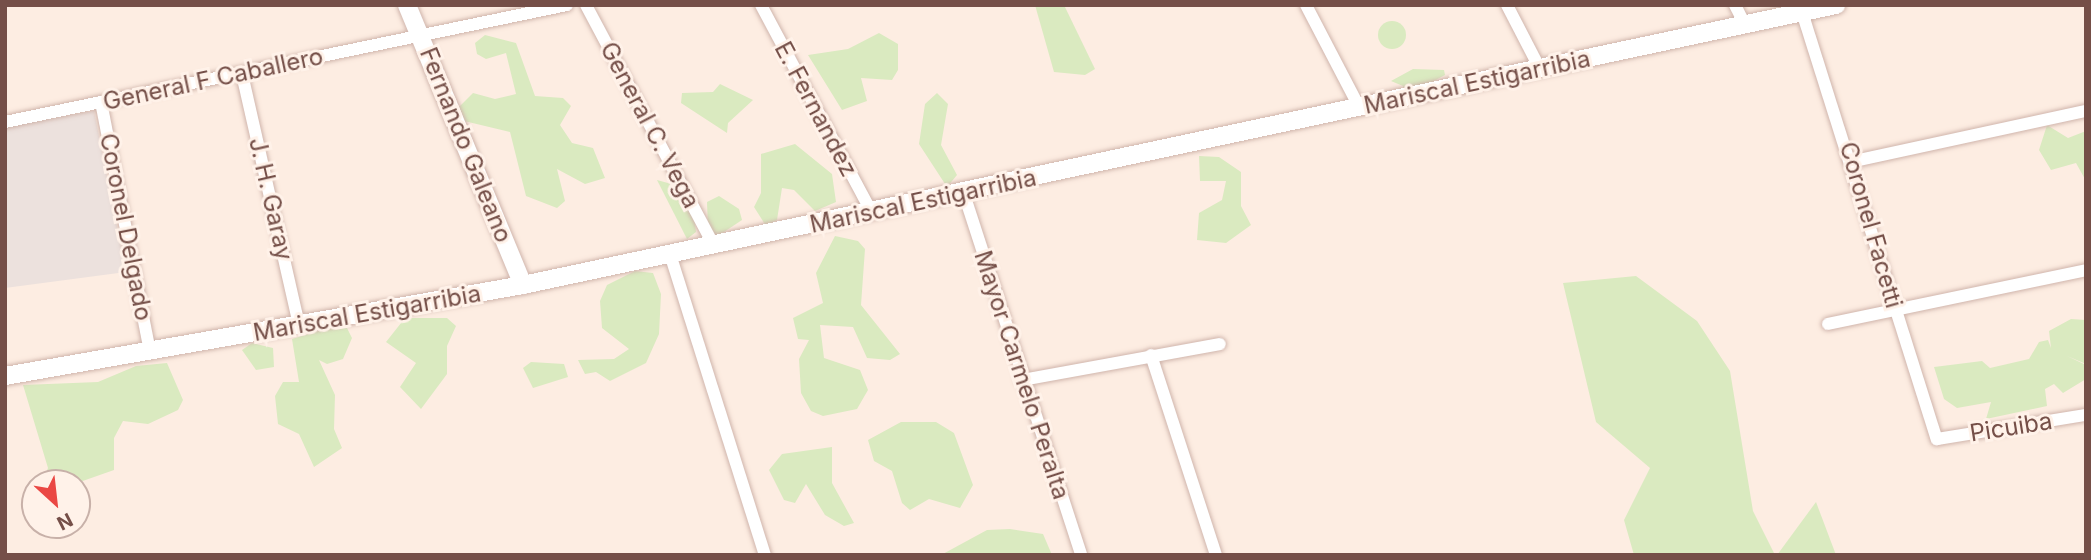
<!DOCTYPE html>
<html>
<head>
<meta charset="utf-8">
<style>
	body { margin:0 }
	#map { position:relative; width:2091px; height:560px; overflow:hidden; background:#fdede2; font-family:Inter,sans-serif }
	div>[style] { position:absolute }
	.industrial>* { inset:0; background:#ece1dd }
	.green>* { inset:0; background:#daeac0 }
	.round { border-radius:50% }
	.roads { filter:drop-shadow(0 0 2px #d0b5ac) drop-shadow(0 0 2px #d0b5ac) }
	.street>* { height:12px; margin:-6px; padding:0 6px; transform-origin:6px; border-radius:6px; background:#fff }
	.secondary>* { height:18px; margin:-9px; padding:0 9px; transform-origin:9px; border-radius:9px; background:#fff }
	span { translate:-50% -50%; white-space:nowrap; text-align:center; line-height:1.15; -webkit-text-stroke:6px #fff2e9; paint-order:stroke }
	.street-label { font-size:24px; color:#754f48 }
	.frame { position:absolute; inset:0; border:7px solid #754f48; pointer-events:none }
	.north { position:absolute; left:21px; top:469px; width:70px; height:70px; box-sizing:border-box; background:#fff2e9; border:2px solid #c8b1a9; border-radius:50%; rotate:153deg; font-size:19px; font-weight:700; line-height:28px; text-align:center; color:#754f48 }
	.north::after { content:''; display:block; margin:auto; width:24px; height:32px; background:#ea4844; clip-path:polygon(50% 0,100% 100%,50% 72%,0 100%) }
</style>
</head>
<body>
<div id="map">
	<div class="industrial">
		<i style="clip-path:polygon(94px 111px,126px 272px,5px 288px,5px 126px)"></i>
	</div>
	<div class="green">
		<i style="clip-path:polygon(1035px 5px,1064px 5px,1095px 69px,1085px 75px,1054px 72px)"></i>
		<i class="round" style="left:1378px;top:21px;width:28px;height:28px"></i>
		<i style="clip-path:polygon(879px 33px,898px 44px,898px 70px,892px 80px,861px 78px,867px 101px,842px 110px,808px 55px,848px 49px)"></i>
		<i style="clip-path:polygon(485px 35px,516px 43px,535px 96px,563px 98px,571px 106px,560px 125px,572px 143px,593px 148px,605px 178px,585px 184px,557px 169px,565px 201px,557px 208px,526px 196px,510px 132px,460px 120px,457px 109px,473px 93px,495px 99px,516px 94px,506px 53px,486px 59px,477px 54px,475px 43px)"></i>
		<i style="clip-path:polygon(1413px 69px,1444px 70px,1445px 75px,1404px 97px,1403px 86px,1391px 81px)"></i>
		<i style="clip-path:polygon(720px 84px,753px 100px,728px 123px,727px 133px,681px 103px,682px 93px,713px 92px)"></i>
		<i style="clip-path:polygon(937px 93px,948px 104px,941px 145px,957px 175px,947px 187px,919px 144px,925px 104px)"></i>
		<i style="clip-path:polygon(2047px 125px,2068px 138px,2086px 131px,2086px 181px,2076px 163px,2051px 170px,2039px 150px)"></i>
		<i style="clip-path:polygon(795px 144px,832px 174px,836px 202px,815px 211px,794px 190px,782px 188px,777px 220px,766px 226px,754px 207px,761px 193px,761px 154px)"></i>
		<i style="clip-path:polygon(1199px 156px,1219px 157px,1241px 172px,1241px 206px,1251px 225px,1226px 243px,1197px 240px,1199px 213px,1222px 200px,1226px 181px,1200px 181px)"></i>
		<i style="clip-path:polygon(657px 180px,675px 185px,694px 216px,696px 232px,687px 239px)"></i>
		<i style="clip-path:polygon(719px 196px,739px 209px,742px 220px,715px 238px,708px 229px,707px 202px)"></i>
		<i style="clip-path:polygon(835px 236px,858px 241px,865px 249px,861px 305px,900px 354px,890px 360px,867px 358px,853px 327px,820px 325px,824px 358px,860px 370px,868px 390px,857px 409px,823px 416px,811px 411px,801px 393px,799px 359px,809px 340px,798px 339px,793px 318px,823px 303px,816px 273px)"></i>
		<i style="clip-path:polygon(635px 271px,653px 273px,661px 294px,659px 334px,646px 363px,610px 381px,596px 372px,585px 374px,578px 360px,614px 359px,629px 349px,602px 328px,600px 301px,607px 285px)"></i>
		<i style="clip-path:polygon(1636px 276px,1697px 321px,1730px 371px,1753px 511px,1775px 555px,1634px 555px,1624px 520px,1650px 468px,1596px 422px,1563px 283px)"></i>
		<i style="clip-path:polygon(405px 318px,447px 318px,456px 326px,447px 346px,447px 374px,421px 409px,400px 387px,416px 363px,386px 342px)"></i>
		<i style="clip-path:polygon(2071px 319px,2086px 320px,2086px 364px,2067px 356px,2086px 365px,2086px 379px,2063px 393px,2054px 384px,2045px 389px,2047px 406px,1986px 419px,1991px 402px,1957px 408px,1944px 399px,1934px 367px,1982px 361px,1990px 368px,2029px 359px,2039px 342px,2048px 340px,2051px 348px,2049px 331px)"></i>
		<i style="clip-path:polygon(328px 328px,347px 328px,352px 338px,343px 359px,327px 364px,319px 360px,335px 395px,334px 429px,342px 448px,314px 467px,299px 434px,278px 424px,275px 396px,283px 382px,299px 382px,292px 339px)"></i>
		<i style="clip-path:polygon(252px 343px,273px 348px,274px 367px,256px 370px,242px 350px)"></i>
		<i style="clip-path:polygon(531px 362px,564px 364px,568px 377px,533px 388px,523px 368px)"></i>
		<i style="clip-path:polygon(167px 363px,183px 400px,178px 410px,148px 424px,123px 421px,114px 438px,114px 470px,77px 483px,42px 483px,48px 468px,23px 385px,98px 382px,136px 366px)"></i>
		<i style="clip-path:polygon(901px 422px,936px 422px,954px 433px,973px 485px,960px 508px,929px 499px,910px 510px,902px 503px,892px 471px,874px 461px,868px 440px)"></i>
		<i style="clip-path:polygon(832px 447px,832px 483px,854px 523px,844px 526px,825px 515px,806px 484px,795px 503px,784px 500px,769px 470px,782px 454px)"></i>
		<i style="clip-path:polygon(1816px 502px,1836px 555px,1777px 555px)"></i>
		<i style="clip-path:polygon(1010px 529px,1043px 534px,1052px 555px,941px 555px,987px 530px)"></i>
	</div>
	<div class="roads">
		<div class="street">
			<i style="left:586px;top:5px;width:271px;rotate:62deg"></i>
			<i style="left:761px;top:5px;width:236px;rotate:61.9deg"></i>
			<i style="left:1306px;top:5px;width:115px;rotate:62.5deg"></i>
			<i style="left:1507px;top:5px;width:72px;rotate:62.7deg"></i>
			<i style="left:1735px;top:5px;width:22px;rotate:63deg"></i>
			<i style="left:1802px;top:12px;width:448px;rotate:72.5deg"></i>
			<i style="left:1937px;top:439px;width:151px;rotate:-9.2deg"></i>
			<i style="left:242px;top:74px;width:257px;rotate:77.2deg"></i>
			<i style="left:101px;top:102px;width:254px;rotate:78.9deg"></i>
			<i style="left:5px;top:122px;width:574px;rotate:-11.76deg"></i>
			<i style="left:1854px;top:161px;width:237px;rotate:-12.2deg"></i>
			<i style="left:964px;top:194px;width:379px;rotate:72deg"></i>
			<i style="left:670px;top:254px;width:316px;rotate:72.5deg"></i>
			<i style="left:1828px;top:324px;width:264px;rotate:-11.8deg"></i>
			<i style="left:1151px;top:355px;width:210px;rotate:72deg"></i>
			<i style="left:1022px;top:380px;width:201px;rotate:-10.3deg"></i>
		</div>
		<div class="secondary">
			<i style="left:407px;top:5px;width:303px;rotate:67.5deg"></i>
			<i style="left:5px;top:376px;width:526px;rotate:-9.96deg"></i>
			<i style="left:523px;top:285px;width:1343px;rotate:-12.04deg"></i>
		</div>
	</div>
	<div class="street-label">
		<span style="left:213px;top:79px;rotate:-12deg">General F Caballero</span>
		<span style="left:1477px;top:82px;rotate:-12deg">Mariscal Estigarribia</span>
		<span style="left:816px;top:109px;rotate:62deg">E. Fernandez</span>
		<span style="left:650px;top:125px;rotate:62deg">General C. Vega</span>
		<span style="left:466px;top:145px;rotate:68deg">Fernando Galeano</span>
		<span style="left:271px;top:199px;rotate:77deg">J. H. Garay</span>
		<span style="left:923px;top:201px;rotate:-12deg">Mariscal Estigarribia</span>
		<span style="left:1871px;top:225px;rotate:74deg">Coronel Facetti</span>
		<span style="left:126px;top:227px;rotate:79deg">Coronel Delgado</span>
		<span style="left:367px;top:313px;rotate:-10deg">Mariscal Estigarribia</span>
		<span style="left:1022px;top:375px;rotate:72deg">Mayor Carmelo Peralta</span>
		<span style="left:2011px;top:427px;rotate:-9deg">Picuiba</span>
	</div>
	<div class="frame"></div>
	<div class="north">N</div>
</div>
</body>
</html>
